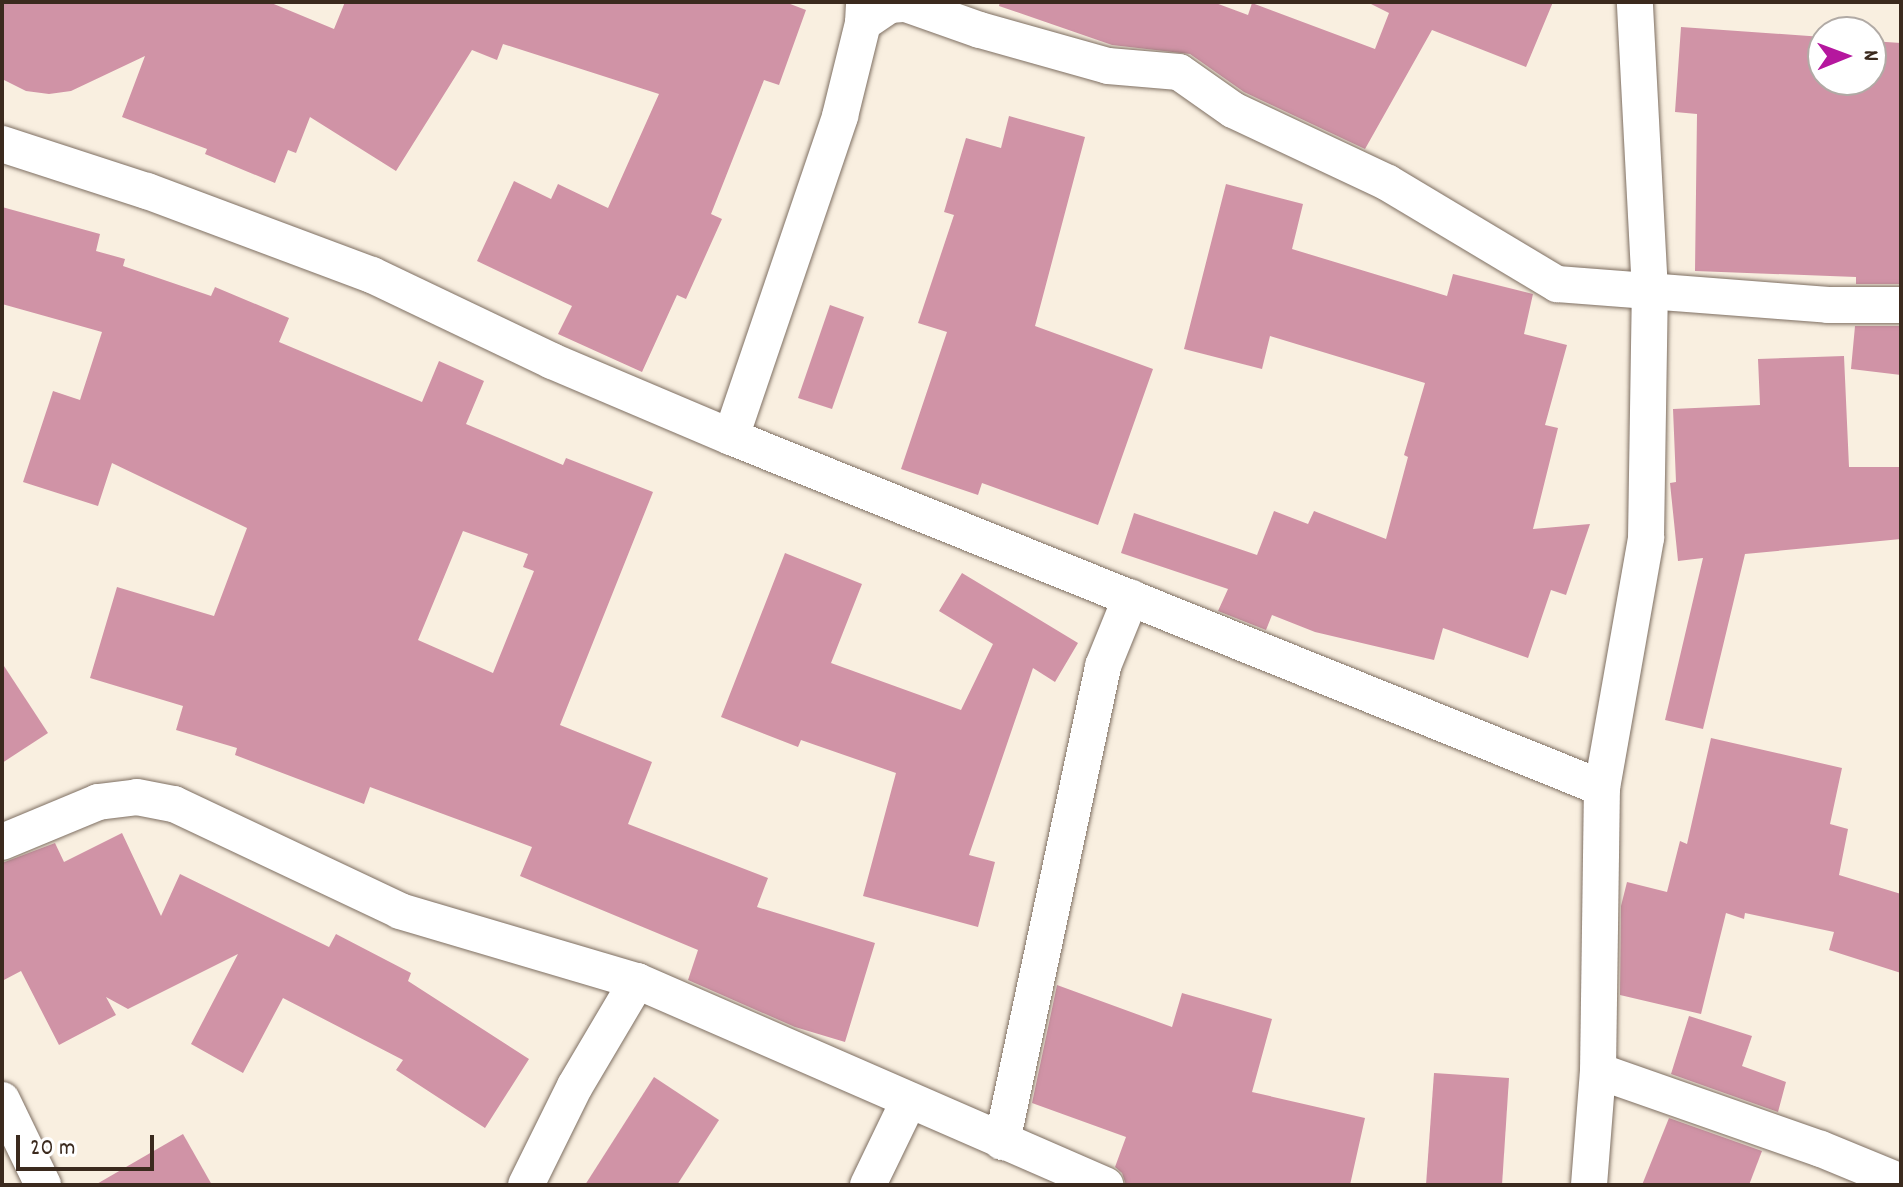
<!DOCTYPE html>
<html>
<head>
<meta charset="utf-8">
<style>
	body { margin:0 }
	#map { position:relative; width:1903px; height:1187px; overflow:hidden; background:#f9efe0; font-family:Dekko,sans-serif }
	div>[style] { position:absolute }
	.building>* { inset:0; background:#d093a6 }
	.roads { filter:drop-shadow(0 0 2px #7e6f62) drop-shadow(0 0 2px #7e6f62) }
	.minor>* { height:36px; margin:-18px; padding:0 18px; transform-origin:18px; border-radius:18px; background:#fff }
	span { translate:-50% -50%; white-space:nowrap; text-align:center; line-height:1.15; -webkit-text-stroke:7px #fff; paint-order:stroke }
	.frame { position:absolute; inset:0; border:4px solid #3b2a1e; pointer-events:none }
	.north { position:absolute; left:1807px; top:16px; width:80px; height:80px; box-sizing:border-box; background:#fff; border:2px solid #b1aaa5; border-radius:50%; rotate:89deg; font-size:22px; font-weight:700; line-height:32px; text-align:center; color:#3b2a1e }
	.north::after { content:''; display:block; margin:auto; width:28px; height:36px; background:#b5179e; clip-path:polygon(50% 0,100% 100%,50% 72%,0 100%) }
	.scale { position:absolute; left:16px; top:1135px; width:138px; height:36px; box-sizing:border-box; border:4px solid #3b2a1e; border-top:0; padding-left:10px; font-size:24px; line-height:28px; white-space:nowrap; color:#3b2a1e; -webkit-text-stroke:6px #fff; paint-order:stroke }
</style>
</head>
<body>
<div id="map">
	<div class="building">
		<i style="clip-path:polygon(2px 2px,269px 2px,334px 29px,345px 2px,785px 2px,806px 10px,779px 85px,764px 80px,711px 214px,722px 219px,686px 299px,677px 295px,642px 372px,558px 334px,572px 306px,477px 261px,514px 181px,551px 199px,558px 184px,608px 208px,659px 94px,503px 44px,497px 60px,472px 50px,396px 171px,310px 117px,296px 153px,288px 150px,275px 183px,205px 154px,207px 149px,122px 117px,145px 56px,71px 91px,49px 94px,26px 91px,2px 79px)"></i>
		<i style="clip-path:polygon(1000px 2px,1213px 2px,1248px 15px,1252px 3px,1375px 49px,1389px 13px,1367px 2px,1553px 2px,1526px 67px,1432px 30px,1365px 149px,1244px 92px,1190px 54px,1112px 45px,999px 6px)"></i>
		<i style="clip-path:polygon(1681px 27px,1823px 37px,1823px 80px,1871px 80px,1871px 41px,1901px 43px,1901px 284px,1856px 284px,1856px 277px,1695px 271px,1697px 114px,1675px 112px)"></i>
		<i style="clip-path:polygon(1009px 116px,1085px 137px,1035px 326px,1153px 369px,1098px 525px,982px 483px,978px 495px,901px 469px,947px 332px,918px 323px,954px 215px,944px 212px,966px 138px,1001px 148px)"></i>
		<i style="clip-path:polygon(1226px 184px,1303px 204px,1292px 249px,1447px 296px,1453px 274px,1533px 294px,1524px 334px,1567px 345px,1545px 425px,1558px 428px,1533px 529px,1590px 524px,1566px 595px,1551px 590px,1528px 658px,1443px 628px,1434px 660px,1315px 632px,1272px 615px,1266px 630px,1218px 611px,1228px 589px,1121px 553px,1134px 513px,1257px 555px,1274px 511px,1308px 524px,1314px 511px,1386px 539px,1408px 457px,1404px 455px,1425px 383px,1270px 336px,1262px 369px,1184px 349px)"></i>
		<i style="clip-path:polygon(evenodd,2px 207px,100px 234px,96px 251px,125px 259px,123px 266px,211px 296px,215px 287px,289px 318px,279px 342px,422px 402px,439px 361px,484px 381px,466px 424px,563px 465px,566px 458px,653px 492px,560px 725px,652px 762px,628px 824px,768px 878px,757px 907px,875px 943px,845px 1042px,795px 1027px,688px 980px,698px 950px,520px 876px,532px 847px,370px 787px,364px 804px,235px 755px,237px 748px,176px 730px,183px 706px,90px 678px,117px 587px,214px 616px,247px 528px,112px 463px,98px 506px,23px 482px,53px 391px,80px 400px,102px 332px,2px 304px,2px 207px,463px 531px,528px 554px,523px 567px,534px 571px,493px 673px,418px 640px,463px 531px)"></i>
		<i style="clip-path:polygon(830px 305px,864px 317px,832px 409px,798px 398px)"></i>
		<i style="clip-path:polygon(1855px 326px,1901px 326px,1901px 375px,1851px 369px)"></i>
		<i style="clip-path:polygon(1844px 356px,1849px 467px,1901px 467px,1901px 539px,1745px 554px,1703px 729px,1665px 720px,1703px 558px,1678px 561px,1670px 483px,1676px 482px,1673px 409px,1760px 405px,1758px 359px)"></i>
		<i style="clip-path:polygon(785px 553px,862px 584px,831px 663px,961px 710px,993px 644px,939px 611px,962px 573px,1078px 643px,1055px 682px,1033px 668px,969px 855px,995px 862px,978px 927px,863px 896px,896px 773px,801px 740px,798px 747px,721px 717px)"></i>
		<i style="clip-path:polygon(2px 663px,48px 733px,2px 763px)"></i>
		<i style="clip-path:polygon(1711px 738px,1842px 768px,1830px 824px,1848px 829px,1839px 875px,1901px 894px,1901px 973px,1829px 950px,1834px 932px,1745px 913px,1744px 919px,1726px 913px,1701px 1014px,1620px 995px,1621px 906px,1627px 882px,1667px 892px,1680px 841px,1687px 844px)"></i>
		<i style="clip-path:polygon(122px 833px,161px 916px,180px 874px,329px 947px,336px 934px,411px 973px,408px 981px,529px 1059px,485px 1128px,396px 1070px,403px 1060px,283px 998px,243px 1073px,191px 1044px,238px 954px,128px 1009px,106px 997px,116px 1015px,59px 1045px,21px 971px,2px 981px,2px 863px,55px 843px,64px 862px)"></i>
		<i style="clip-path:polygon(1057px 985px,1172px 1027px,1182px 993px,1272px 1019px,1252px 1092px,1365px 1118px,1350px 1185px,1126px 1185px,1122px 1173px,1115px 1167px,1126px 1137px,1032px 1103px)"></i>
		<i style="clip-path:polygon(1689px 1016px,1752px 1036px,1742px 1066px,1786px 1082px,1778px 1112px,1671px 1074px)"></i>
		<i style="clip-path:polygon(1434px 1073px,1509px 1078px,1502px 1185px,1426px 1185px)"></i>
		<i style="clip-path:polygon(654px 1077px,719px 1120px,677px 1185px,585px 1185px)"></i>
		<i style="clip-path:polygon(1669px 1118px,1762px 1151px,1749px 1185px,1642px 1185px)"></i>
		<i style="clip-path:polygon(183px 1134px,212px 1185px,95px 1185px)"></i>
	</div>
	<div class="roads">
		<div class="minor">
			<i style="left:863px;top:23px;width:32px;rotate:-34deg"></i>
			<i style="left:890px;top:5px;width:16px;rotate:-4deg"></i>
			<i style="left:906px;top:4px;width:78px;rotate:19.4deg"></i>
			<i style="left:980px;top:30px;width:133px;rotate:15.7deg"></i>
			<i style="left:1108px;top:66px;width:71px;rotate:4.8deg"></i>
			<i style="left:1179px;top:72px;width:66px;rotate:35.1deg"></i>
			<i style="left:1233px;top:110px;width:171px;rotate:25.2deg"></i>
			<i style="left:1388px;top:183px;width:197px;rotate:30.9deg"></i>
			<i style="left:1557px;top:284px;width:272px;rotate:4.4deg"></i>
			<i style="left:1828px;top:305px;width:73px"></i>
			<i style="left:2px;top:144px;width:152px;rotate:18deg"></i>
			<i style="left:147px;top:191px;width:240px;rotate:20.5deg"></i>
			<i style="left:372px;top:275px;width:199px;rotate:25.5deg"></i>
			<i style="left:552px;top:361px;width:194px;rotate:23deg"></i>
			<i style="left:731px;top:437px;width:939px;rotate:21.95deg"></i>
			<i style="left:731px;top:437px;width:339px;rotate:-71.2deg"></i>
			<i style="left:840px;top:116px;width:96px;rotate:-76.1deg"></i>
			<i style="left:863px;top:23px;width:21px;rotate:-87deg"></i>
			<i style="left:2px;top:842px;width:104px;rotate:-22.6deg"></i>
			<i style="left:98px;top:802px;width:39px;rotate:-7deg"></i>
			<i style="left:137px;top:797px;width:38px;rotate:11deg"></i>
			<i style="left:174px;top:804px;width:250px;rotate:25.3deg"></i>
			<i style="left:400px;top:911px;width:247px;rotate:16.5deg"></i>
			<i style="left:637px;top:981px;width:511px;rotate:23.55deg"></i>
			<i style="left:1598px;top:1071px;width:236px;rotate:19.3deg"></i>
			<i style="left:1821px;top:1149px;width:87px;rotate:22.4deg"></i>
			<i style="left:2px;top:1100px;width:94px;rotate:64.2deg"></i>
			<i style="left:1002px;top:1142px;width:487px;rotate:-78deg"></i>
			<i style="left:1103px;top:666px;width:74px;rotate:-67.9deg"></i>
			<i style="left:526px;top:1185px;width:110px;rotate:-63.7deg"></i>
			<i style="left:575px;top:1086px;width:122px;rotate:-59.4deg"></i>
			<i style="left:868px;top:1185px;width:94px;rotate:-64.2deg"></i>
			<i style="left:1589px;top:1185px;width:114px;rotate:-85.5deg"></i>
			<i style="left:1598px;top:1071px;width:283px;rotate:-89.2deg"></i>
			<i style="left:1602px;top:788px;width:254px;rotate:-80deg"></i>
			<i style="left:1646px;top:538px;width:246px;rotate:-89.1deg"></i>
			<i style="left:1650px;top:292px;width:290px;rotate:-93deg"></i>
		</div>
	</div>
	<div class="frame"></div>
	<div class="north">N</div>
	<div class="scale">20 m</div>
</div>
</body>
</html>
